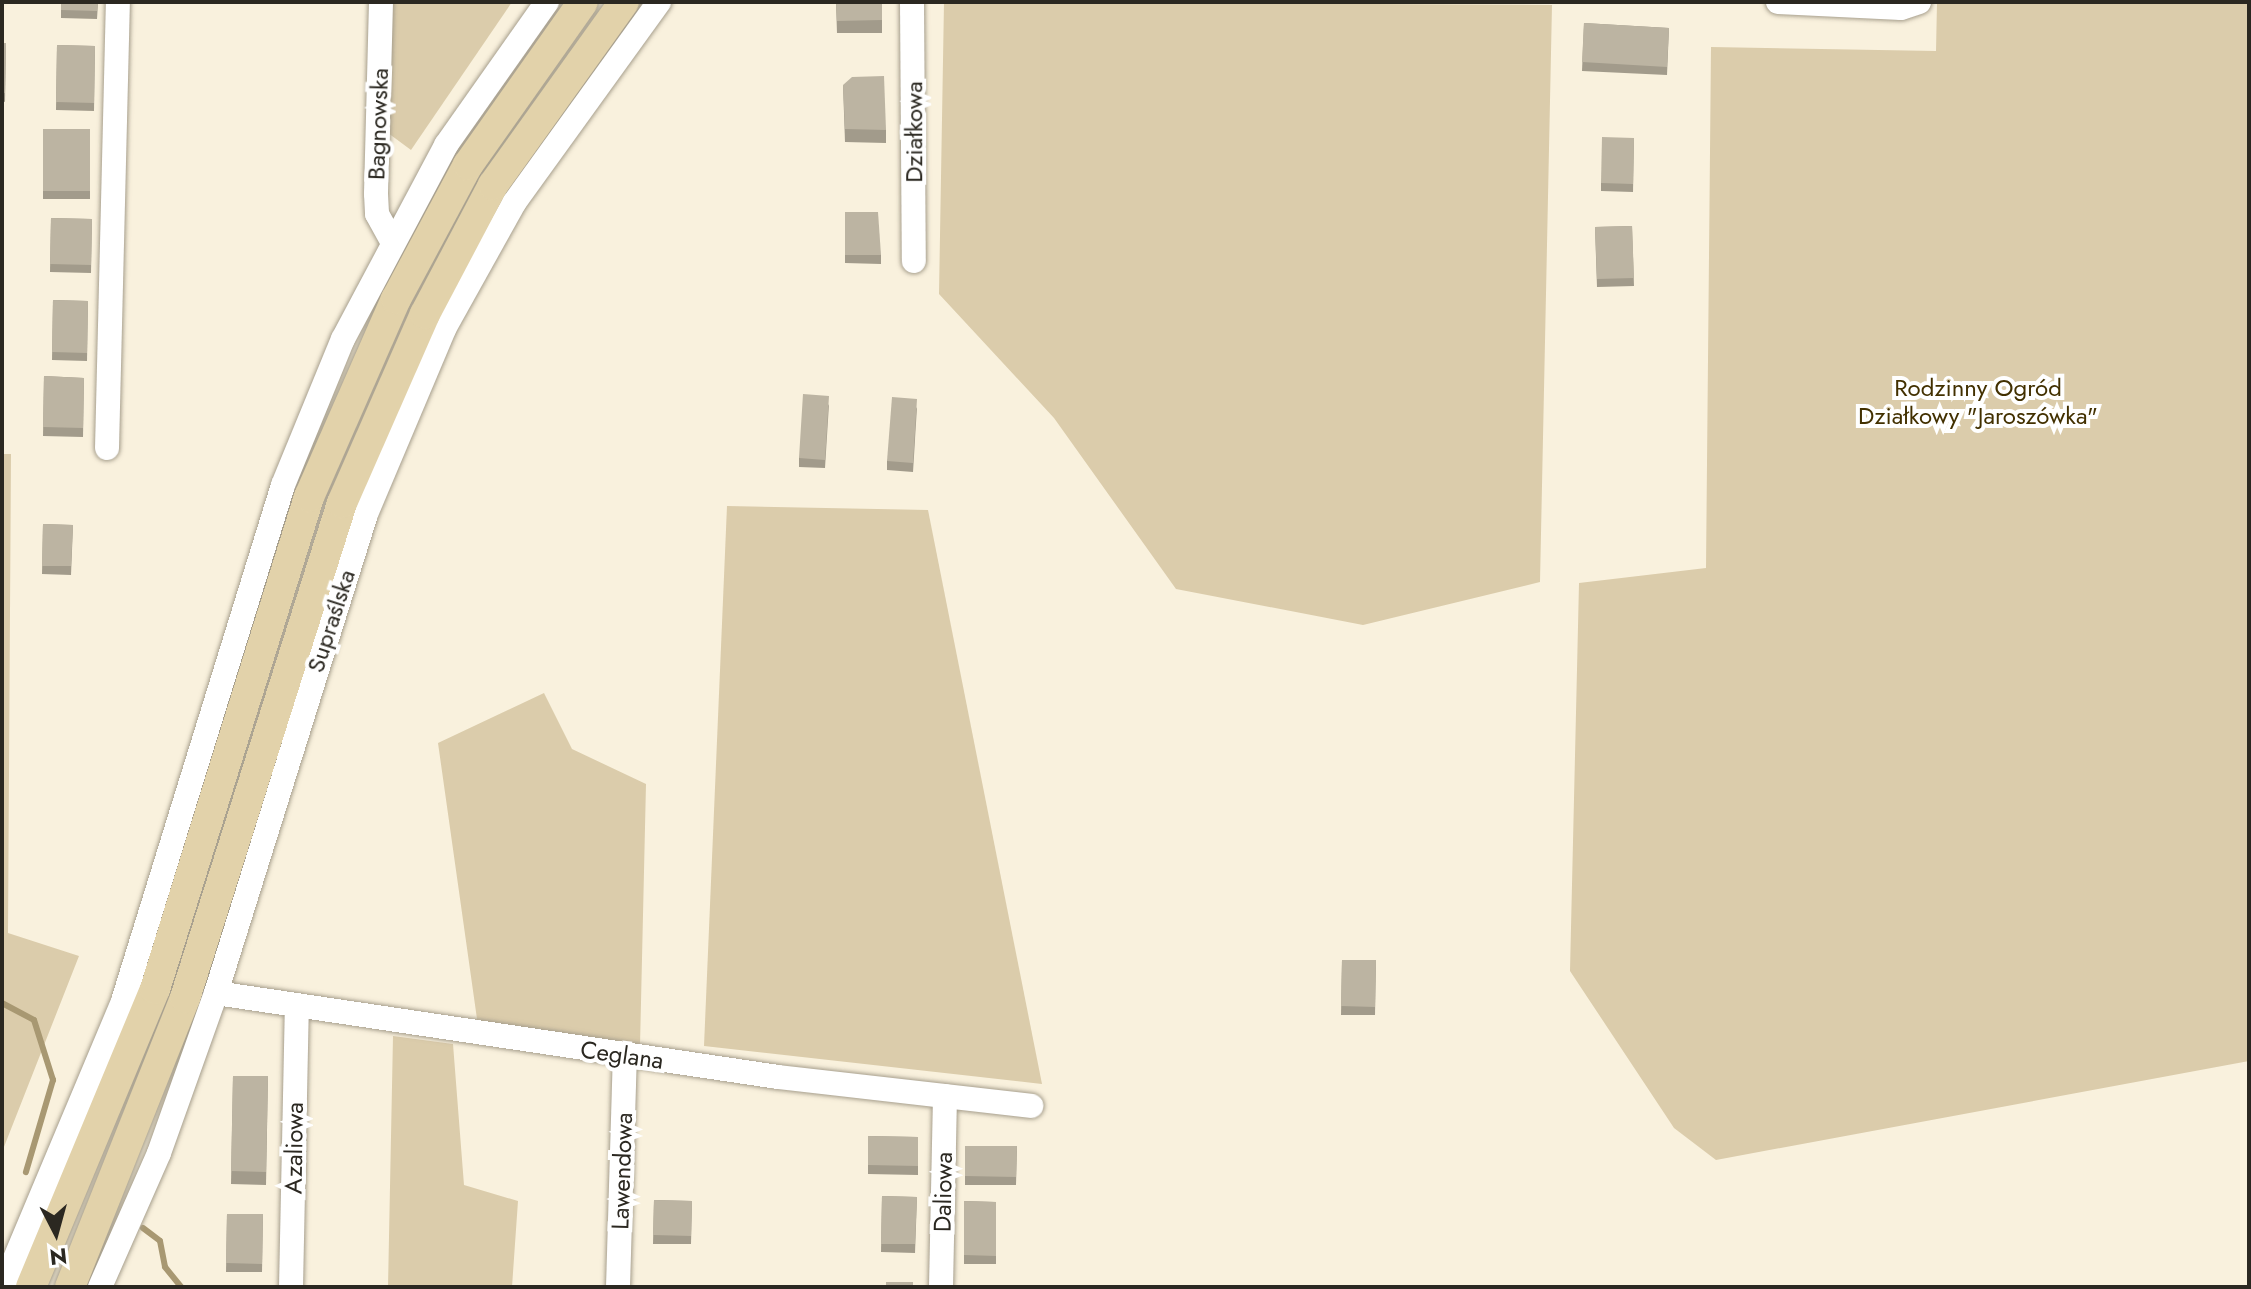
<!DOCTYPE html>
<html>
<head>
<meta charset="utf-8">
<style>
	body { margin:0 }
	#map { position:relative; width:2251px; height:1289px; overflow:hidden; background:#f9f1dd; font-family:Jost,sans-serif }
	div>[style] { position:absolute }
	.green>* { inset:0; background:#dbccab }
	.stream>* { height:6px; margin:-3px; padding:0 3px; transform-origin:3px; border-radius:3px; background:#a89872 }
	.roads { filter:drop-shadow(0 0 2px #a79f8d) drop-shadow(0 0 2px #a79f8d) }
	.minor>* { height:24px; margin:-12px; padding:0 12px; transform-origin:12px; border-radius:12px; background:#fff }
	.major>* { height:30px; margin:-15px; padding:0 15px; transform-origin:15px; border-radius:15px; background:#e2d2aa }
	.wall>* { inset:0; background:#a29b8b }
	.building>* { inset:0; background:#bcb4a2 }
	span { translate:-50% -50%; white-space:nowrap; text-align:center; line-height:1.15; -webkit-text-stroke:8px #fff; paint-order:stroke }
	.street-label { font-size:24px; color:#2b2821 }
	.park-label { font-size:24px; color:#423000 }
	.frame { position:absolute; inset:0; border:4px solid #2b2821; pointer-events:none }
	.north { position:absolute; left:16px; top:1193px; width:80px; height:80px; -webkit-text-stroke:6px #fff; paint-order:stroke; rotate:174deg; font-size:22px; font-weight:700; line-height:32px; text-align:center; color:#2b2821 }
	.north::after { content:''; display:block; margin:auto; width:28px; height:36px; background:#2b2821; clip-path:polygon(50% 0,100% 100%,50% 72%,0 100%) }
</style>
</head>
<body>
<div id="map">
	<div class="green">
		<i style="clip-path:polygon(390px 2px,512px 2px,411px 150px,388px 133px)"></i>
		<i style="clip-path:polygon(944px 2px,1552px 5px,1540px 582px,1363px 625px,1176px 589px,1054px 418px,939px 294px)"></i>
		<i style="clip-path:polygon(1937px 2px,2249px 2px,2249px 1061px,1716px 1160px,1674px 1128px,1570px 971px,1579px 583px,1706px 568px,1711px 47px,1936px 51px)"></i>
		<i style="clip-path:polygon(2px 454px,11px 454px,8px 933px,79px 956px,2px 1152px)"></i>
		<i style="clip-path:polygon(727px 506px,928px 510px,1042px 1084px,704px 1046px)"></i>
		<i style="clip-path:polygon(544px 693px,572px 749px,646px 784px,640px 1046px,478px 1026px,438px 743px)"></i>
		<i style="clip-path:polygon(393px 1036px,453px 1044px,464px 1185px,518px 1201px,512px 1287px,388px 1287px)"></i>
	</div>
	<div class="stream">
		<i style="left:2px;top:1003px;width:36px;rotate:28deg"></i>
		<i style="left:34px;top:1020px;width:63px;rotate:72.4deg"></i>
		<i style="left:53px;top:1080px;width:96px;rotate:106.4deg"></i>
		<i style="left:143px;top:1228px;width:21px;rotate:37deg"></i>
		<i style="left:160px;top:1241px;width:26px;rotate:79deg"></i>
		<i style="left:165px;top:1267px;width:26px;rotate:51deg"></i>
	</div>
	<div class="roads">
		<div class="minor">
			<i style="left:381px;top:2px;width:192px;rotate:91.5deg"></i>
			<i style="left:376px;top:194px;width:20px;rotate:87deg"></i>
			<i style="left:377px;top:214px;width:31px;rotate:61deg"></i>
			<i style="left:912px;top:2px;width:259px;rotate:89.6deg"></i>
			<i style="left:1778px;top:2px;width:123px;rotate:2.8deg"></i>
			<i style="left:1901px;top:8px;width:19px;rotate:-18deg"></i>
			<i style="left:107px;top:448px;width:446px;rotate:-88.6deg"></i>
			<i style="left:216px;top:993px;width:568px;rotate:8.5deg"></i>
			<i style="left:778px;top:1077px;width:255px;rotate:6.5deg"></i>
			<i style="left:3px;top:1287px;width:310px;rotate:-67.2deg"></i>
			<i style="left:123px;top:1001px;width:540px;rotate:-72.77deg"></i>
			<i style="left:283px;top:485px;width:158px;rotate:-67.7deg"></i>
			<i style="left:343px;top:339px;width:220px;rotate:-62deg"></i>
			<i style="left:446px;top:145px;width:175px;rotate:-54.8deg"></i>
			<i style="left:100px;top:1287px;width:146px;rotate:-66.2deg"></i>
			<i style="left:159px;top:1153px;width:170px;rotate:-70.4deg"></i>
			<i style="left:216px;top:993px;width:502px;rotate:-72.61deg"></i>
			<i style="left:366px;top:514px;width:201px;rotate:-67.1deg"></i>
			<i style="left:444px;top:329px;width:144px;rotate:-60.9deg"></i>
			<i style="left:514px;top:203px;width:248px;rotate:-54.2deg"></i>
			<i style="left:291px;top:1287px;width:278px;rotate:-88.8deg"></i>
			<i style="left:618px;top:1287px;width:231px;rotate:-88.3deg"></i>
			<i style="left:941px;top:1287px;width:191px;rotate:-88.8deg"></i>
		</div>
		<div class="major">
			<i style="left:31px;top:1287px;width:323px;rotate:-67.4deg"></i>
			<i style="left:155px;top:989px;width:516px;rotate:-72.62deg"></i>
			<i style="left:309px;top:497px;width:216px;rotate:-66.3deg"></i>
			<i style="left:396px;top:299px;width:152px;rotate:-61.8deg"></i>
			<i style="left:468px;top:165px;width:199px;rotate:-54.8deg"></i>
			<i style="left:70px;top:1287px;width:311px;rotate:-68.3deg"></i>
			<i style="left:185px;top:998px;width:519px;rotate:-72.4deg"></i>
			<i style="left:342px;top:503px;width:206px;rotate:-66.3deg"></i>
			<i style="left:425px;top:314px;width:146px;rotate:-62.2deg"></i>
			<i style="left:493px;top:185px;width:225px;rotate:-54.4deg"></i>
		</div>
	</div>
	<div class="wall">
		<i style="clip-path:polygon(61px 2px,98px 2px,97px 19px,61px 18px)"></i>
		<i style="clip-path:polygon(836px 2px,882px 2px,882px 33px,837px 33px)"></i>
		<i style="clip-path:polygon(1584px 23px,1669px 28px,1667px 75px,1582px 71px)"></i>
		<i style="clip-path:polygon(2px 43px,6px 43px,5px 102px,2px 101px)"></i>
		<i style="clip-path:polygon(57px 45px,95px 46px,94px 111px,56px 110px)"></i>
		<i style="clip-path:polygon(843px 85px,886px 130px,886px 143px,845px 142px)"></i>
		<i style="clip-path:polygon(43px 129px,90px 129px,90px 199px,43px 199px)"></i>
		<i style="clip-path:polygon(1634px 138px,1633px 192px,1601px 191px,1601px 183px)"></i>
		<i style="clip-path:polygon(845px 212px,881px 255px,881px 264px,845px 263px)"></i>
		<i style="clip-path:polygon(51px 218px,92px 219px,91px 273px,50px 272px)"></i>
		<i style="clip-path:polygon(1632px 226px,1634px 286px,1597px 287px,1595px 227px)"></i>
		<i style="clip-path:polygon(53px 300px,88px 301px,87px 361px,52px 360px)"></i>
		<i style="clip-path:polygon(44px 376px,84px 378px,83px 437px,43px 436px)"></i>
		<i style="clip-path:polygon(829px 404px,825px 468px,799px 467px,799px 458px)"></i>
		<i style="clip-path:polygon(917px 407px,913px 472px,887px 470px,887px 461px)"></i>
		<i style="clip-path:polygon(43px 524px,73px 525px,71px 575px,42px 574px)"></i>
		<i style="clip-path:polygon(1342px 960px,1376px 960px,1375px 1015px,1341px 1015px)"></i>
		<i style="clip-path:polygon(233px 1076px,268px 1076px,266px 1185px,231px 1184px)"></i>
		<i style="clip-path:polygon(868px 1136px,918px 1137px,918px 1175px,868px 1174px)"></i>
		<i style="clip-path:polygon(965px 1146px,1017px 1146px,1016px 1185px,965px 1185px)"></i>
		<i style="clip-path:polygon(882px 1196px,917px 1197px,915px 1253px,881px 1252px)"></i>
		<i style="clip-path:polygon(654px 1200px,692px 1201px,691px 1244px,653px 1244px)"></i>
		<i style="clip-path:polygon(964px 1201px,996px 1202px,996px 1264px,964px 1264px)"></i>
		<i style="clip-path:polygon(227px 1214px,263px 1214px,262px 1272px,226px 1272px)"></i>
	</div>
	<div class="building">
		<i style="clip-path:polygon(61px 2px,98px 2px,97px 11px,61px 10px)"></i>
		<i style="clip-path:polygon(836px 2px,882px 2px,882px 20px,837px 21px)"></i>
		<i style="clip-path:polygon(1584px 23px,1669px 28px,1667px 67px,1582px 62px)"></i>
		<i style="clip-path:polygon(2px 43px,6px 43px,5px 93px,2px 93px)"></i>
		<i style="clip-path:polygon(57px 45px,95px 46px,94px 103px,56px 102px)"></i>
		<i style="clip-path:polygon(884px 76px,886px 130px,845px 129px,843px 85px,852px 77px)"></i>
		<i style="clip-path:polygon(2px 126px,4px 126px,3px 177px,2px 177px)"></i>
		<i style="clip-path:polygon(43px 129px,90px 129px,90px 191px,43px 191px)"></i>
		<i style="clip-path:polygon(1602px 137px,1634px 138px,1633px 184px,1601px 183px)"></i>
		<i style="clip-path:polygon(845px 212px,878px 212px,881px 255px,845px 255px)"></i>
		<i style="clip-path:polygon(51px 218px,92px 219px,91px 265px,50px 264px)"></i>
		<i style="clip-path:polygon(1632px 226px,1634px 278px,1597px 279px,1595px 227px)"></i>
		<i style="clip-path:polygon(53px 300px,88px 301px,87px 353px,52px 352px)"></i>
		<i style="clip-path:polygon(44px 376px,84px 378px,83px 428px,43px 427px)"></i>
		<i style="clip-path:polygon(803px 394px,829px 396px,825px 460px,799px 458px)"></i>
		<i style="clip-path:polygon(892px 397px,917px 399px,913px 463px,887px 461px)"></i>
		<i style="clip-path:polygon(43px 524px,73px 525px,71px 566px,42px 566px)"></i>
		<i style="clip-path:polygon(1342px 960px,1376px 960px,1375px 1007px,1341px 1006px)"></i>
		<i style="clip-path:polygon(233px 1076px,268px 1076px,266px 1172px,231px 1171px)"></i>
		<i style="clip-path:polygon(868px 1136px,918px 1137px,918px 1166px,868px 1165px)"></i>
		<i style="clip-path:polygon(965px 1146px,1017px 1146px,1016px 1177px,965px 1176px)"></i>
		<i style="clip-path:polygon(882px 1196px,917px 1197px,915px 1244px,881px 1244px)"></i>
		<i style="clip-path:polygon(654px 1200px,692px 1201px,691px 1236px,653px 1235px)"></i>
		<i style="clip-path:polygon(964px 1201px,996px 1202px,996px 1256px,964px 1255px)"></i>
		<i style="clip-path:polygon(227px 1214px,263px 1214px,262px 1264px,226px 1263px)"></i>
		<i style="clip-path:polygon(886px 1282px,913px 1282px,913px 1287px,886px 1287px)"></i>
	</div>
	<div class="street-label">
		<span style="left:378px;top:124px;rotate:-88deg">Bagnowska</span>
		<span style="left:914px;top:132px;rotate:-90deg">Działkowa</span>
		<span style="left:331px;top:621px;rotate:-72deg">Supraślska</span>
		<span style="left:622px;top:1055px;rotate:8deg">Ceglana</span>
		<span style="left:294px;top:1148px;rotate:-89deg">Azaliowa</span>
		<span style="left:622px;top:1171px;rotate:-88deg">Lawendowa</span>
		<span style="left:943px;top:1192px;rotate:-89deg">Daliowa</span>
	</div>
	<div class="park-label">
		<span style="left:1978px;top:402px">Rodzinny Ogród<br>Działkowy "Jaroszówka"</span>
	</div>
	<div class="frame"></div>
	<div class="north">N</div>
</div>
</body>
</html>
